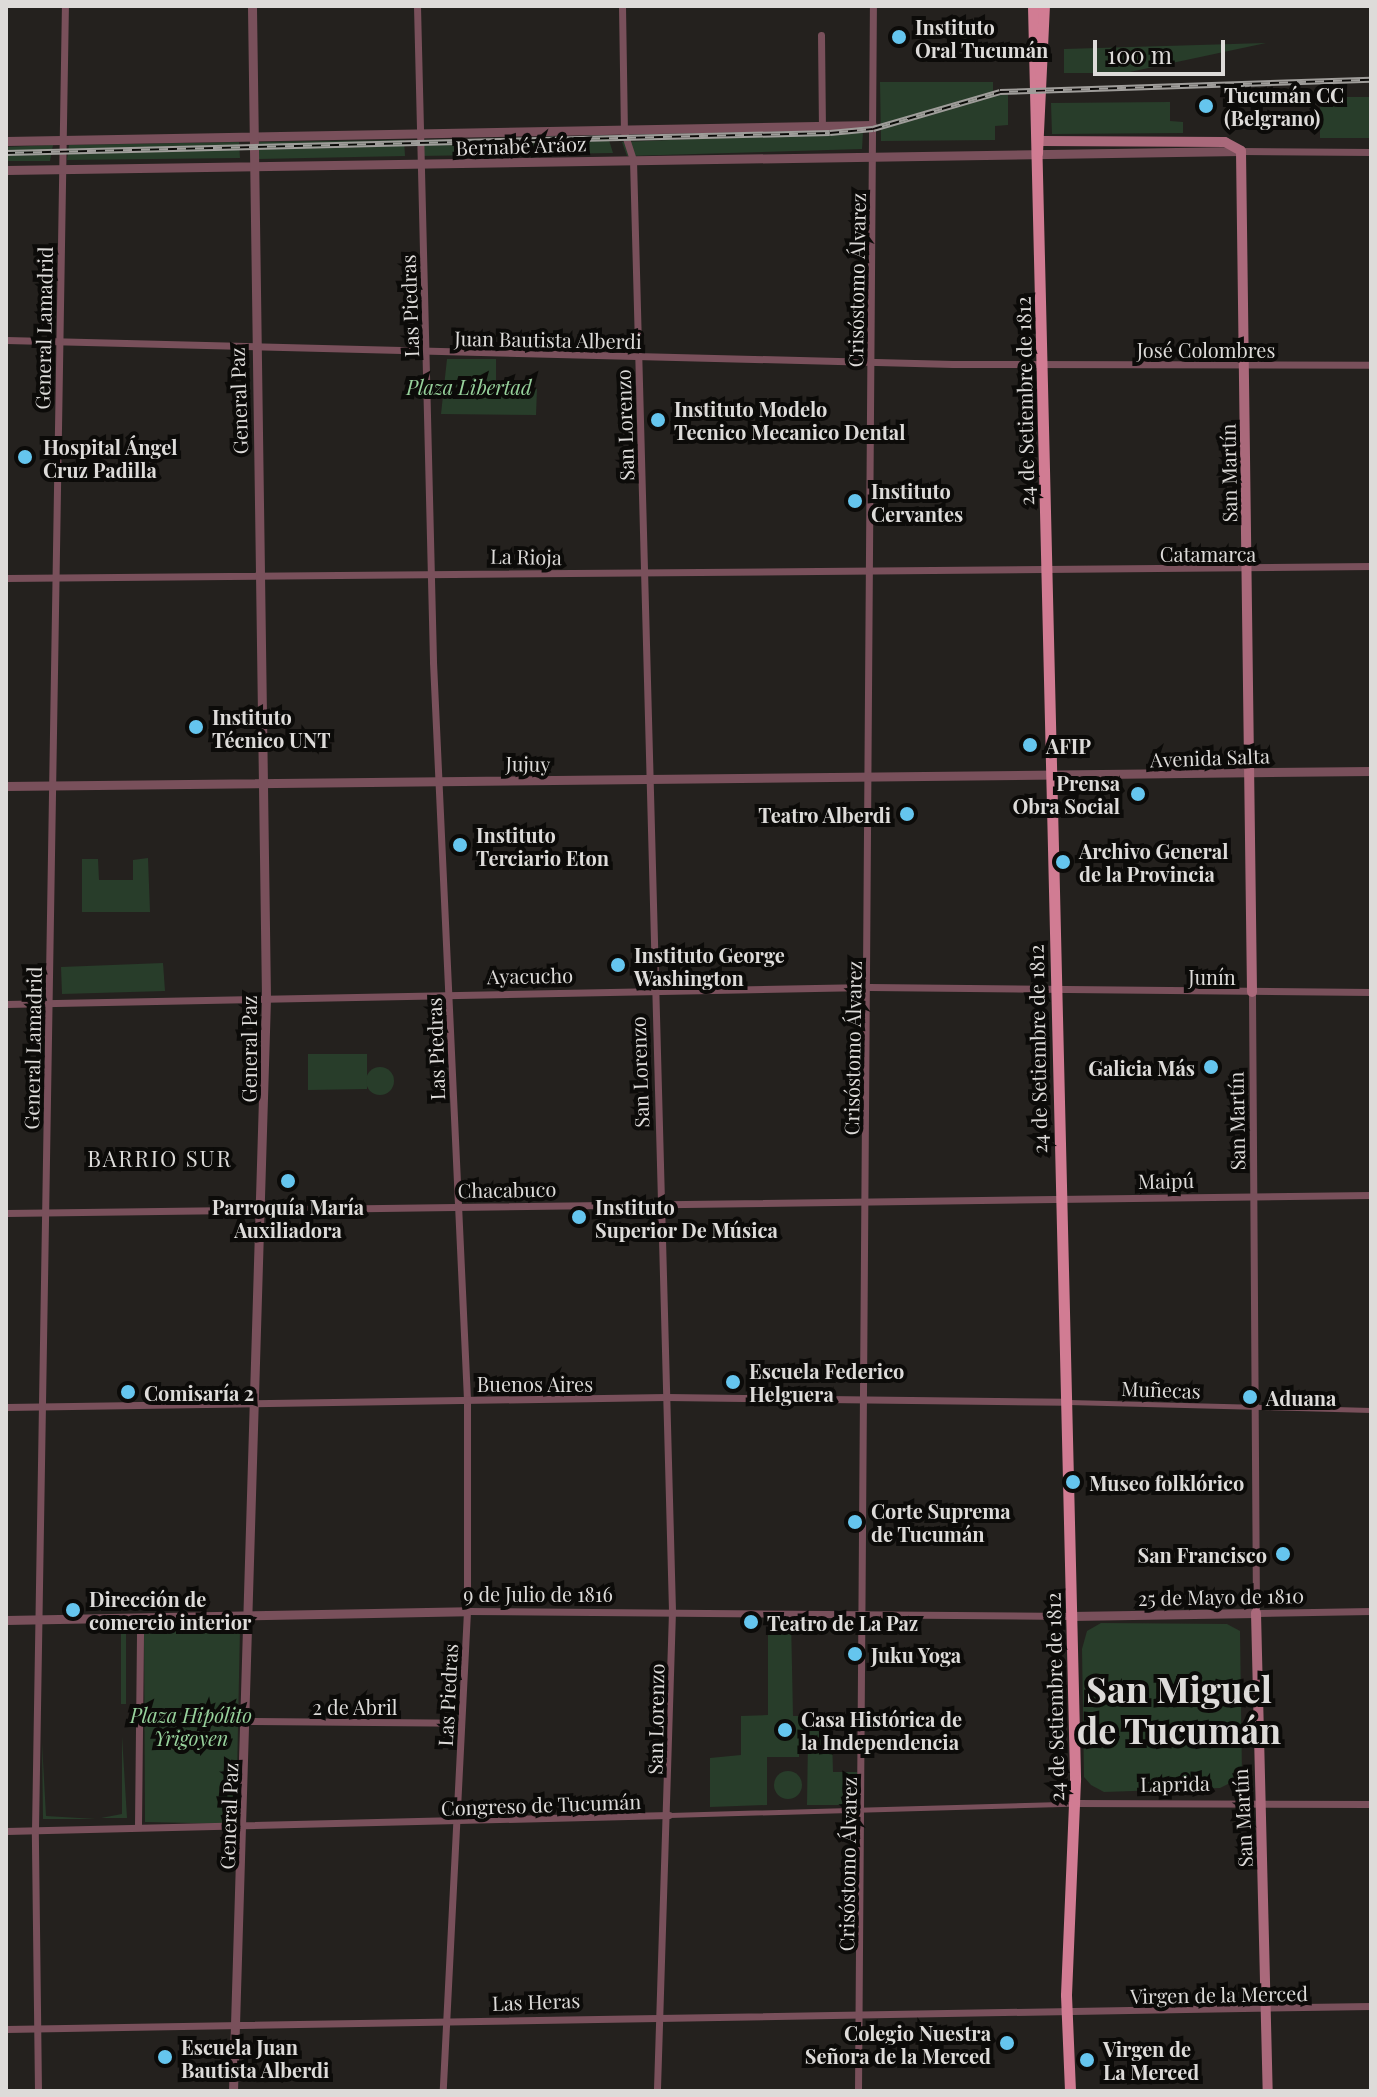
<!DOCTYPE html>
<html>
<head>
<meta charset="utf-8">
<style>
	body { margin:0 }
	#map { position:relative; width:1377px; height:2097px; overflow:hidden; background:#24211e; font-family:"Playfair Display",serif }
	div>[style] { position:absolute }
	.green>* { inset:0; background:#283d2a }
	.round { border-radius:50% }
	.pedestrian>* { height:5px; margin:-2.5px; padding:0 2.5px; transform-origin:2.5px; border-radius:2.5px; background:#79505b }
	.minor>* { height:7px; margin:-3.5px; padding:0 3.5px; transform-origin:3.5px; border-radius:3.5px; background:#79505b }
	.tertiary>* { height:9px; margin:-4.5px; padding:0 4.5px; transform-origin:4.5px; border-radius:4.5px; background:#79505b }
	.secondary>* { height:10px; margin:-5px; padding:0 5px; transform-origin:5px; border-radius:5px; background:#aa697b }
	.primary>* { height:11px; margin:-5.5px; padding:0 5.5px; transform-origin:5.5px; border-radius:5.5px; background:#d17c93 }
	.rail>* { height:6px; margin-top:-3px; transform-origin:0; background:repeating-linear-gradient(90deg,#0c0b09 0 9px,#9f9d9a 0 18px); box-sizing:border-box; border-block:2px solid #9f9d9a }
	.dots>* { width:22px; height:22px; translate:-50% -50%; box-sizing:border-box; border:4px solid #0c0b09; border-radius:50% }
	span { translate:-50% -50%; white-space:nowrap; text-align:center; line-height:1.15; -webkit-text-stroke:8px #0c0b09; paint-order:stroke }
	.poi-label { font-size:20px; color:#dddbd9; font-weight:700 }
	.left { translate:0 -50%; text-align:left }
	.right { translate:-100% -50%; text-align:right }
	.street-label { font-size:20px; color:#dddbd9 }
	.park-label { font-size:20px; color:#97d29c; font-style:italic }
	.neighbourhood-label { font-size:22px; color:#dddbd9; letter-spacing:2px }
	.town-label { font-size:36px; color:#dddbd9; font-weight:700 }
	.frame { position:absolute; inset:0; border:8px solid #dddbd9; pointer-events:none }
	.scale { position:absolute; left:1093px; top:40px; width:132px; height:36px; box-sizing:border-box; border:4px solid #dddbd9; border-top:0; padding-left:10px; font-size:24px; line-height:28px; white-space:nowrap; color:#dddbd9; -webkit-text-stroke:6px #0c0b09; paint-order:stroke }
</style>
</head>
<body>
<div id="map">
	<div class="green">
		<i style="clip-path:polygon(1266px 43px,1125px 73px,1064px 73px,1064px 49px)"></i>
		<i style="clip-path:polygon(880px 82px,993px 82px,993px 95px,1008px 95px,1008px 125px,995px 126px,995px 140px,881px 141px)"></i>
		<i style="clip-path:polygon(1320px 97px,1371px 97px,1371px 138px,1320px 138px)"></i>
		<i style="clip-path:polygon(1170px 102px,1170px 121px,1183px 122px,1183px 133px,1052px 134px,1051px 103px)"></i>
		<i style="clip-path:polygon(863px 132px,862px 149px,627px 156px,622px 142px)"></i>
		<i style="clip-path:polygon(608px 137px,613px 153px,420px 156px,422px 140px)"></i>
		<i style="clip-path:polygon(404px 140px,405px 156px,257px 159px,256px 142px)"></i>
		<i style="clip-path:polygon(239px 142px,240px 158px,67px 160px,69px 145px)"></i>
		<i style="clip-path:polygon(53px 145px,50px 161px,6px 161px,6px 147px)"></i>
		<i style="clip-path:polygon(447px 359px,496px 359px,496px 391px,537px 389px,536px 415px,441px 414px)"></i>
		<i style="clip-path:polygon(148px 858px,150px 912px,82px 912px,82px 859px,98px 859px,99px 880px,133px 880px,133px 860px)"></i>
		<i style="clip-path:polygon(163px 963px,165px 991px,62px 994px,61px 967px)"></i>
		<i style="clip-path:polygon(308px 1054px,367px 1054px,367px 1089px,308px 1090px)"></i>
		<i class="round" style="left:366px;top:1067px;width:28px;height:28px"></i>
		<i style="clip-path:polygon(768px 1619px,791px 1619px,793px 1716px,807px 1716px,808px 1731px,808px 1708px,817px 1708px,821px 1738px,832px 1738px,833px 1772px,857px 1772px,859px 1805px,807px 1805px,808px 1739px,799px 1740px,799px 1757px,767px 1757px,767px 1805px,710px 1807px,710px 1758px,741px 1755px,741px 1716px,768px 1715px)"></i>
		<i style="clip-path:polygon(1101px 1623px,1227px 1624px,1240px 1631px,1242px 1777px,1220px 1788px,1104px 1792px,1091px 1785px,1084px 1777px,1082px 1649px,1087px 1631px)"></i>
		<i style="clip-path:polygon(240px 1628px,236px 1824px,145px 1822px,144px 1629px)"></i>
		<i style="clip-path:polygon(126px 1629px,126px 1704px,121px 1704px,121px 1631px,97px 1629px)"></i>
		<i style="clip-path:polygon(122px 1736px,127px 1818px,101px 1818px,122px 1814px)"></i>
		<i style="clip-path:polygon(42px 1742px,46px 1816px,96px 1819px,43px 1819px)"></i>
		<i class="round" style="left:774px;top:1771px;width:28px;height:28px"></i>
	</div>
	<div class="pedestrian">
		<i style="left:1068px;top:1402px;width:303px;rotate:1.5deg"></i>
		<i style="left:669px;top:1815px;width:402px;rotate:-1.6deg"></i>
	</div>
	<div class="minor">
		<i style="left:417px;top:6px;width:656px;rotate:88.6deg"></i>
		<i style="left:433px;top:662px;width:738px;rotate:87.36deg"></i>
		<i style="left:467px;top:1399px;width:212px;rotate:90deg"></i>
		<i style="left:467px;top:1611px;width:481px;rotate:92.9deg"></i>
		<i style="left:622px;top:6px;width:126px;rotate:89.1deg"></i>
		<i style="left:624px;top:132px;width:29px;rotate:72deg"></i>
		<i style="left:633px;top:160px;width:1452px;rotate:88.46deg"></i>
		<i style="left:672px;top:1611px;width:480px;rotate:91.8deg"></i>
		<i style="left:821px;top:35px;width:93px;rotate:89.4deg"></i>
		<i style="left:1241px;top:151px;width:130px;rotate:0.4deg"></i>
		<i style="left:6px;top:340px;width:947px;rotate:1.45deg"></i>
		<i style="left:953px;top:364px;width:418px;rotate:0.1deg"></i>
		<i style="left:6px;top:578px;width:1365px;rotate:-0.5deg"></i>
		<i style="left:1252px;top:992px;width:621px;rotate:89.63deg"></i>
		<i style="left:1256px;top:1613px;width:115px;rotate:-1deg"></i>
		<i style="left:6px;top:1004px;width:863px;rotate:-1.13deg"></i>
		<i style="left:869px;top:987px;width:502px;rotate:0.57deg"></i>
		<i style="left:6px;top:1213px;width:1365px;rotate:-0.76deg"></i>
		<i style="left:6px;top:1407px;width:660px;rotate:-0.87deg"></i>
		<i style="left:666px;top:1397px;width:399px;rotate:0.7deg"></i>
		<i style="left:467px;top:1611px;width:604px;rotate:0.47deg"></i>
		<i style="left:249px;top:1721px;width:212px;rotate:0.5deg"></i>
		<i style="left:1075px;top:1803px;width:296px;rotate:0.2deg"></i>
		<i style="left:138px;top:1826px;width:207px;rotate:-89.4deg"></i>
		<i style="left:6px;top:1831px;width:663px;rotate:-1.38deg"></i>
		<i style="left:6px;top:2029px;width:1365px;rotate:-0.97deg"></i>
		<i style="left:38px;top:2091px;width:261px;rotate:-90.7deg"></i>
		<i style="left:35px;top:1830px;width:1824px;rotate:-89.06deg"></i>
		<i style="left:858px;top:2091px;width:2085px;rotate:-89.59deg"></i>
	</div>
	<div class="tertiary">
		<i style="left:6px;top:141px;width:866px;rotate:-1.06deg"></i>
		<i style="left:6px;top:170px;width:1235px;rotate:-0.88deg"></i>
		<i style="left:6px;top:786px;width:1365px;rotate:-0.63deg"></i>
		<i style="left:1071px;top:1616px;width:185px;rotate:-0.9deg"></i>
		<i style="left:6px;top:1620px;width:461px;rotate:-1.1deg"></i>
		<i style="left:233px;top:2091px;width:1093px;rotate:-88.27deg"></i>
		<i style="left:266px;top:998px;width:992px;rotate:-90.81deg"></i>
	</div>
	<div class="secondary">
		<i style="left:1043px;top:141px;width:182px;rotate:0.3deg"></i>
		<i style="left:1225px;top:142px;width:18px;rotate:29deg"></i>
		<i style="left:1241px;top:151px;width:841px;rotate:89.25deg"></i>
		<i style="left:1256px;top:1613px;width:478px;rotate:88.6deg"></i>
	</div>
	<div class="primary">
		<i style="left:1033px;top:6px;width:1774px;rotate:88.64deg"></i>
		<i style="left:1075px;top:1780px;width:215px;rotate:92.4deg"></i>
		<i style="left:1066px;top:1995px;width:96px;rotate:87.6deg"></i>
		<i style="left:1037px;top:153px;width:147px;rotate:-87.3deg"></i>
	</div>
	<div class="rail">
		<i style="left:6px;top:153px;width:824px;rotate:-1.39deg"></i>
		<i style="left:830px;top:133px;width:43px;rotate:-5.3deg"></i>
		<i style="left:873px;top:129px;width:132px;rotate:-16.2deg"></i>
		<i style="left:1000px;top:92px;width:371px;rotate:-1.9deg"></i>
	</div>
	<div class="dots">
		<i style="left:899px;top:37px;background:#65c5ee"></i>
		<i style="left:1206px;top:106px;background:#65c5ee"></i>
		<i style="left:658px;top:420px;background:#65c5ee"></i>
		<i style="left:25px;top:457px;background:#65c5ee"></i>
		<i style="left:855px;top:501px;background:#65c5ee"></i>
		<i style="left:196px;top:727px;background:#65c5ee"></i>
		<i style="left:1030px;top:745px;background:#65c5ee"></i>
		<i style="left:1138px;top:794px;background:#65c5ee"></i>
		<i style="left:907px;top:814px;background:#65c5ee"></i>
		<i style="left:460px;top:845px;background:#65c5ee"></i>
		<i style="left:1063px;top:862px;background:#65c5ee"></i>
		<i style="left:618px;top:965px;background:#65c5ee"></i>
		<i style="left:1211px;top:1067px;background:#65c5ee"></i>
		<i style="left:288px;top:1181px;background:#65c5ee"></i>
		<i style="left:579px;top:1217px;background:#65c5ee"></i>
		<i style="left:733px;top:1382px;background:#65c5ee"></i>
		<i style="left:128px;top:1392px;background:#65c5ee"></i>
		<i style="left:1250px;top:1397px;background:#65c5ee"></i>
		<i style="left:1073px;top:1482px;background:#65c5ee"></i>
		<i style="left:855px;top:1522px;background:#65c5ee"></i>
		<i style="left:1283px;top:1554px;background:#65c5ee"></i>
		<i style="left:73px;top:1610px;background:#65c5ee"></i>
		<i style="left:751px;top:1622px;background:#65c5ee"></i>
		<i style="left:855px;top:1654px;background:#65c5ee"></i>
		<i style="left:785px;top:1730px;background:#65c5ee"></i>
		<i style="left:1007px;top:2043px;background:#65c5ee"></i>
		<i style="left:165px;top:2057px;background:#65c5ee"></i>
		<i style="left:1087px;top:2060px;background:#65c5ee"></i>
	</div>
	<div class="poi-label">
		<span class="left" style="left:915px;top:38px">Instituto<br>Oral Tucumán</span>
		<span class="left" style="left:1224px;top:106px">Tucumán CC<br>(Belgrano)</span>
		<span class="left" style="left:674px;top:420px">Instituto Modelo<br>Tecnico Mecanico Dental</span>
		<span class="left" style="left:43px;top:458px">Hospital Ángel<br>Cruz Padilla</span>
		<span class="left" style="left:871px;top:502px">Instituto<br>Cervantes</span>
		<span class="left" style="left:212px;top:728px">Instituto<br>Técnico UNT</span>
		<span class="left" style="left:1046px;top:745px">AFIP</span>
		<span class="right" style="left:1120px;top:794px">Prensa<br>Obra Social</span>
		<span class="right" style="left:891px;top:814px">Teatro Alberdi</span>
		<span class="left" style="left:476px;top:846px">Instituto<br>Terciario Eton</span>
		<span class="left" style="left:1079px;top:862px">Archivo General<br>de la Provincia</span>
		<span class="left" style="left:634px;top:966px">Instituto George<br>Washington</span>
		<span class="right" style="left:1195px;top:1067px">Galicia Más</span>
		<span style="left:288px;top:1218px">Parroquía María<br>Auxiliadora</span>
		<span class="left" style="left:595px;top:1218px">Instituto<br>Superior De Música</span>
		<span class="left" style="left:749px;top:1382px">Escuela Federico<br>Helguera</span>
		<span class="left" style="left:144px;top:1392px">Comisaría 2</span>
		<span class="left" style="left:1266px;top:1397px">Aduana</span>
		<span class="left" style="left:1089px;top:1482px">Museo folklórico</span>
		<span class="left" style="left:871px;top:1522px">Corte Suprema<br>de Tucumán</span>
		<span class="right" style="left:1267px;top:1554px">San Francisco</span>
		<span class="left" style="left:89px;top:1610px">Dirección de<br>comercio interior</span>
		<span class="left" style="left:767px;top:1622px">Teatro de La Paz</span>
		<span class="left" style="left:871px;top:1654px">Juku Yoga</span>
		<span class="left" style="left:801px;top:1730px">Casa Histórica de<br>la Independencia</span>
		<span class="right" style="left:991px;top:2044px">Colegio Nuestra<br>Señora de la Merced</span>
		<span class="left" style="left:181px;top:2058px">Escuela Juan<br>Bautista Alberdi</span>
		<span class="left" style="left:1103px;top:2060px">Virgen de<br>La Merced</span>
	</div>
	<div class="street-label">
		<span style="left:521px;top:145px;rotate:-2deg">Bernabé Aráoz</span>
		<span style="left:856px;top:280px;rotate:-89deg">Crisóstomo Álvarez</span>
		<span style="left:409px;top:306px;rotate:-92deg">Las Piedras</span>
		<span style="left:43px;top:328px;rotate:-89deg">General Lamadrid</span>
		<span style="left:548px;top:339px;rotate:1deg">Juan Bautista Alberdi</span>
		<span style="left:1206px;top:349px">José Colombres</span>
		<span style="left:238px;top:401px;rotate:-92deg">General Paz</span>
		<span style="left:1024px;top:401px;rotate:-91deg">24 de Setiembre de 1812</span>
		<span style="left:624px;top:425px;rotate:-92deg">San Lorenzo</span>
		<span style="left:1228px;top:473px;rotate:-91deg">San Martín</span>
		<span style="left:1208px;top:553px">Catamarca</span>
		<span style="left:526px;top:556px;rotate:1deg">La Rioja</span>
		<span style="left:1210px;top:757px;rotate:-2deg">Avenida Salta</span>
		<span style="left:528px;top:763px;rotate:1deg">Jujuy</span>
		<span style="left:530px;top:975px;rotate:-1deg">Ayacucho</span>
		<span style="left:1212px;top:976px">Junín</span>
		<span style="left:32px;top:1048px;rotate:-89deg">General Lamadrid</span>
		<span style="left:852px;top:1048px;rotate:-89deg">Crisóstomo Álvarez</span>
		<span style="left:248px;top:1049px;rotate:-90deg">General Paz</span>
		<span style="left:435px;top:1049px;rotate:-92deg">Las Piedras</span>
		<span style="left:1037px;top:1049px;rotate:-91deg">24 de Setiembre de 1812</span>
		<span style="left:639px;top:1072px;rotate:-92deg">San Lorenzo</span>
		<span style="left:1236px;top:1121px;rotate:-91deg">San Martín</span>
		<span style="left:1166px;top:1180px;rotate:-1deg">Maipú</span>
		<span style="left:507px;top:1189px;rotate:-1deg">Chacabuco</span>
		<span style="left:535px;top:1383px">Buenos Aires</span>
		<span style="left:1161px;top:1389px;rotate:2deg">Muñecas</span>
		<span style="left:538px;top:1593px">9 de Julio de 1816</span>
		<span style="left:1221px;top:1596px;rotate:-1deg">25 de Mayo de 1810</span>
		<span style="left:447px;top:1695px;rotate:-87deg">Las Piedras</span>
		<span style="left:1054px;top:1697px;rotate:-91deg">24 de Setiembre de 1812</span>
		<span style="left:355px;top:1706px">2 de Abril</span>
		<span style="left:655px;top:1719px;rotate:-89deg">San Lorenzo</span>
		<span style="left:1175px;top:1783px;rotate:-1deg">Laprida</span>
		<span style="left:541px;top:1804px;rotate:-2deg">Congreso de Tucumán</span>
		<span style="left:228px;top:1816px;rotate:-88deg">General Paz</span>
		<span style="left:1242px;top:1818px;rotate:-93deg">San Martín</span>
		<span style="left:847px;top:1864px;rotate:-89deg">Crisóstomo Álvarez</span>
		<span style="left:1219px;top:1994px;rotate:-1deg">Virgen de la Merced</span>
		<span style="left:536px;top:2001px;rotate:-2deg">Las Heras</span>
	</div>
	<div class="park-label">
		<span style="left:469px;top:386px">Plaza Libertad</span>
		<span style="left:191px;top:1726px">Plaza Hipólito<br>Yrigoyen</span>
	</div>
	<div class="neighbourhood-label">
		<span style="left:160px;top:1159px">BARRIO SUR</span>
	</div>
	<div class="town-label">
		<span style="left:1179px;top:1709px">San Miguel<br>de Tucumán</span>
	</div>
	<div class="frame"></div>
	<div class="scale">100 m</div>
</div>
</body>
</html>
